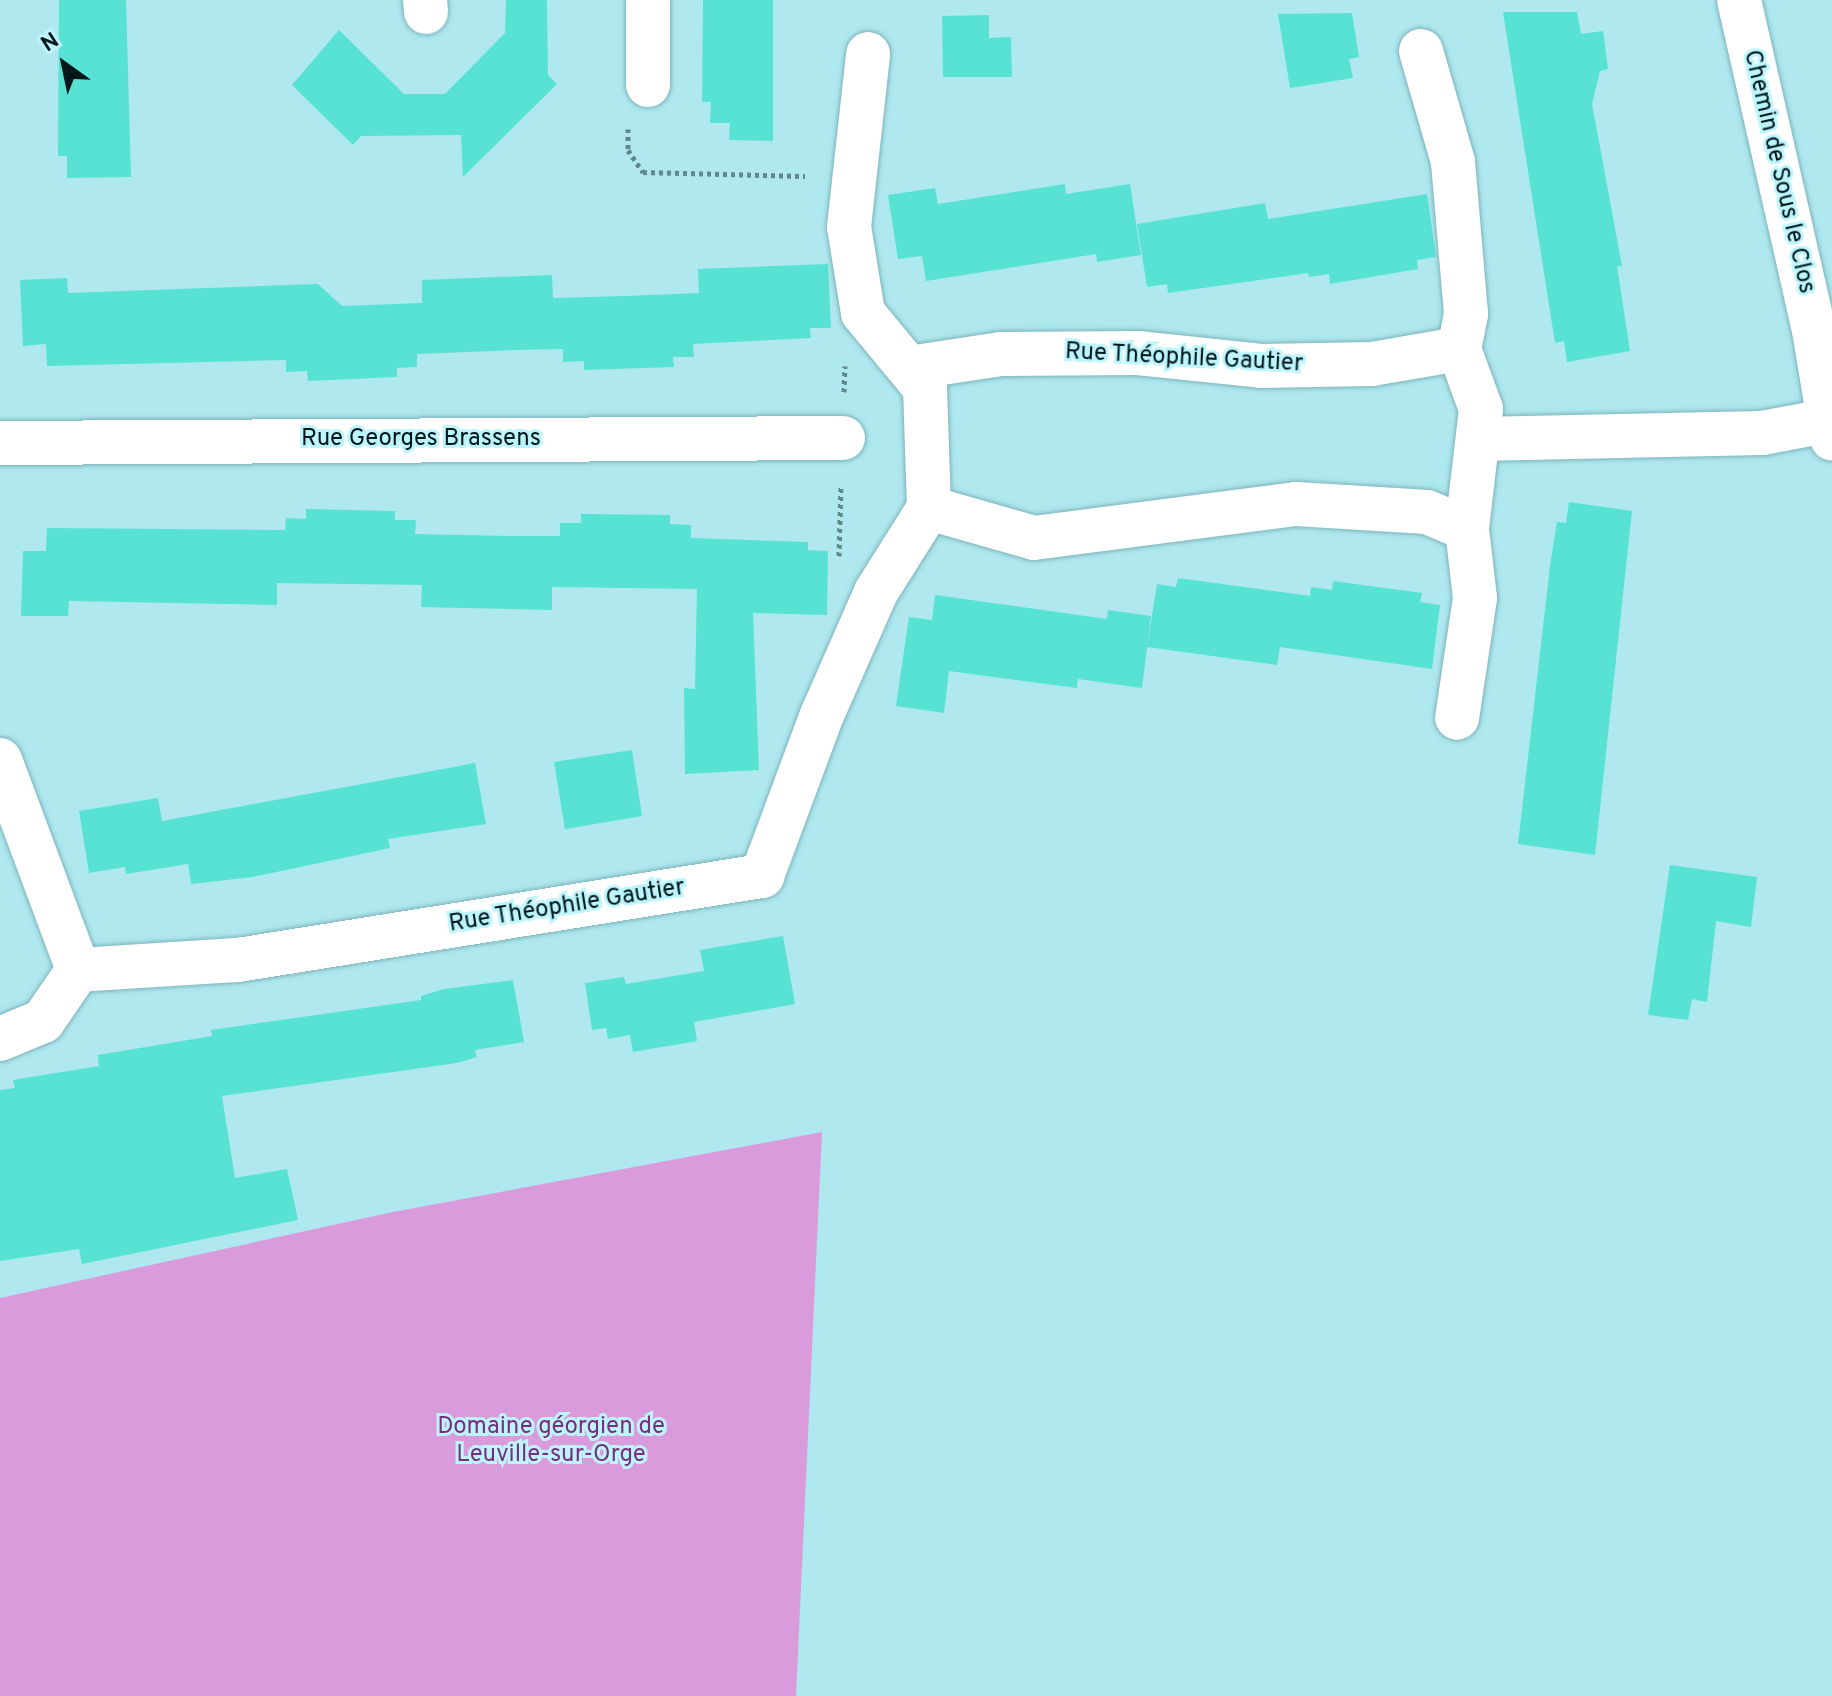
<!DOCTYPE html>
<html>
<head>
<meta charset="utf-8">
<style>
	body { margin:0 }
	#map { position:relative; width:1832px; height:1696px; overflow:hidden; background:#afe8ef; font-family:Overpass,sans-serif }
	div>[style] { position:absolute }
	.green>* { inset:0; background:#da9bdc }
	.building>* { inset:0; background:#58e2d3 }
	.path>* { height:5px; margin-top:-2.5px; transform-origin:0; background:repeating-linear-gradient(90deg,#60888d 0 4px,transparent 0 8px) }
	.roads { filter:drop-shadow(0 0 2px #7db4bb) drop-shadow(0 0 2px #7db4bb) }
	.minor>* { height:44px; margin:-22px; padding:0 22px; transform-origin:22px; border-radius:22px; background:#fff }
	span { translate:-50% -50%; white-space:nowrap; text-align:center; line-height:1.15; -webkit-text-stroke:6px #bcf5fc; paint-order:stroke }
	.street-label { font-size:24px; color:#02171a }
	.park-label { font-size:24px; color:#7b2d80 }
	.north { position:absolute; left:24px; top:24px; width:80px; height:80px; -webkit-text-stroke:6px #bcf5fc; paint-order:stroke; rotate:327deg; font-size:22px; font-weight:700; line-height:32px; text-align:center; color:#02171a }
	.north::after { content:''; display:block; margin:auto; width:28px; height:36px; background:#02171a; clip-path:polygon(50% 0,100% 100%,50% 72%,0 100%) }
</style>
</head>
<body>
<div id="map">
	<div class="green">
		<i style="clip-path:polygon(822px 1132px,796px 1696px,0 1696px,0 1298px,388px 1213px)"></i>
	</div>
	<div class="building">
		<i style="clip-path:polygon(59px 0,126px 0,131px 177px,67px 178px,67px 156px,58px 156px)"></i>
		<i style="clip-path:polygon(506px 0,547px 0,548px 75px,557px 84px,463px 177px,461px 135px,361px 136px,353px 145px,292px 85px,339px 30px,404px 94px,445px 94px,505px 33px)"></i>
		<i style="clip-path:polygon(703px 0,773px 0,773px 141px,729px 140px,730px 123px,710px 123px,711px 102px,702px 102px)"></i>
		<i style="clip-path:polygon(1503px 12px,1577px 12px,1581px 34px,1603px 31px,1608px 69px,1600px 71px,1592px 104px,1622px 266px,1617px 266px,1630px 351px,1567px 362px,1564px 341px,1555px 343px)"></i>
		<i style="clip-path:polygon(1352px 13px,1359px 57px,1349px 59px,1353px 78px,1290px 88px,1278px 14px)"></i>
		<i style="clip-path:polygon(989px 15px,989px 38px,1011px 37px,1012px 77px,943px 77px,942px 16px)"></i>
		<i style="clip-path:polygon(1065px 184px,1066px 194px,1130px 184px,1141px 255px,1097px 262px,1096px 254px,926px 281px,922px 256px,898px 259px,888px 195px,935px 188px,938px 204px)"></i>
		<i style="clip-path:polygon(1427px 194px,1436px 257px,1417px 260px,1418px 269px,1330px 284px,1329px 274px,1309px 277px,1308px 273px,1168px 293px,1167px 284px,1147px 287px,1137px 224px,1265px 203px,1268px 219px)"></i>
		<i style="clip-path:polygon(828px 264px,831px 328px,810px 328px,811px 338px,693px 344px,694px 357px,673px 357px,674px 367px,584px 370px,584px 361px,563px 362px,563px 349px,513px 350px,417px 354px,417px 367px,397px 368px,397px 377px,308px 381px,307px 371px,286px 372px,286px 360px,47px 366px,46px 344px,23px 346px,20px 280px,67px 278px,68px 293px,318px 284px,342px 306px,422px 303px,422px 280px,552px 275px,553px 298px,626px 296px,699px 293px,698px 269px)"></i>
		<i style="clip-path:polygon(1569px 502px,1632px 511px,1595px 855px,1518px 844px,1550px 566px,1557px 522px,1566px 523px)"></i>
		<i style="clip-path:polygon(306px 509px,395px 511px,395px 520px,416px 520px,415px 534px,512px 536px,560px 536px,560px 523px,581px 523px,581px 514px,670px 515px,670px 524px,691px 525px,691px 538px,808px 542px,808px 550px,828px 551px,827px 615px,753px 613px,759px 770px,685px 774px,684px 688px,695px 689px,697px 589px,552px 587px,552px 610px,421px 607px,422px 585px,277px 583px,277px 605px,69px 601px,68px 616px,21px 616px,23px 551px,46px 551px,47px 528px,285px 530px,286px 518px,306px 519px)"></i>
		<i style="clip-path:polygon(1178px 578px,1310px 596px,1311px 587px,1332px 590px,1333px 581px,1422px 593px,1420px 602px,1440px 605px,1432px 669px,1280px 647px,1277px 665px,1147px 647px,1157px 584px,1176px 587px)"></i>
		<i style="clip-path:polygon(935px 595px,1107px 619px,1108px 610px,1151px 616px,1142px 688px,1078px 679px,1077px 688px,949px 671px,944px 713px,896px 706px,909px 617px,932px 620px)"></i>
		<i style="clip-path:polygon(632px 750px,642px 816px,565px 829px,554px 762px)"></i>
		<i style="clip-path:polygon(475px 763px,486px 824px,388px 839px,390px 848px,253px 877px,191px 884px,188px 864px,126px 874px,125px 867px,89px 873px,79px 811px,158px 798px,162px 821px)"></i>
		<i style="clip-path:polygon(1670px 865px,1757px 877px,1751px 927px,1716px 921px,1707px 1002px,1692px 999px,1688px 1020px,1648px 1015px)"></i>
		<i style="clip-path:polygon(783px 936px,795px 1004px,694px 1022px,697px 1041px,633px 1052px,630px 1035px,608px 1039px,606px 1028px,592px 1030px,585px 983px,624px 977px,626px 984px,704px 971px,700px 950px)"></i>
		<i style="clip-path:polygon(513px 980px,524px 1042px,475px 1050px,477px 1057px,457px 1063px,222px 1096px,235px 1178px,287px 1169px,298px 1220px,82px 1264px,79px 1249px,0 1261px,0 1090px,15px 1088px,13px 1080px,99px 1066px,98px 1055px,212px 1036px,211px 1030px,421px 1000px,421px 996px,444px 989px)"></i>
	</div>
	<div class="path">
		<i style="left:628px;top:129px;width:21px;rotate:90deg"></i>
		<i style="left:628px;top:150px;width:27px;rotate:56deg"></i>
		<i style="left:643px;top:172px;width:162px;rotate:1.4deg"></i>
		<i style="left:844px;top:392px;width:26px;rotate:-88deg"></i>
		<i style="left:839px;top:556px;width:70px;rotate:-88.4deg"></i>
	</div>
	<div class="roads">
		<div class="minor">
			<i style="left:425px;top:0;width:12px;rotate:85deg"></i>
			<i style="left:1739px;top:0;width:338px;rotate:77.2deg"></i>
			<i style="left:1814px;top:330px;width:110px;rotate:80.6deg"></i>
			<i style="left:1421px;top:51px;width:116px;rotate:73.9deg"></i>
			<i style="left:1453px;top:162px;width:153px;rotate:85.1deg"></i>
			<i style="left:1466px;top:314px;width:36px;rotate:101deg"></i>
			<i style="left:1459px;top:349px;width:64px;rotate:69.9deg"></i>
			<i style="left:1481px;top:409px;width:121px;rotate:96.7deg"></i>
			<i style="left:1467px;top:529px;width:69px;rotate:83.4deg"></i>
			<i style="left:1475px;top:598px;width:121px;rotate:98.5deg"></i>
			<i style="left:648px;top:85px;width:85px;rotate:-90deg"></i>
			<i style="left:909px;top:368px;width:93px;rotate:-8.7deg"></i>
			<i style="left:1001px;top:354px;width:137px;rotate:-0.4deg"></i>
			<i style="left:1138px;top:353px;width:124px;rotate:6deg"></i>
			<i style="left:1261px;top:366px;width:111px;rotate:-1deg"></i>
			<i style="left:1372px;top:364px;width:88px;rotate:-9.8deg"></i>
			<i style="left:1478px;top:439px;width:284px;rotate:-1.2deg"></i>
			<i style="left:1762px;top:433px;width:66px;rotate:-10.5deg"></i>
			<i style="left:0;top:443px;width:843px;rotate:-0.34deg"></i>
			<i style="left:929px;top:508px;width:109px;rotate:15.9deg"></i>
			<i style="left:1034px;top:538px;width:264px;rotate:-7.4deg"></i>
			<i style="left:1296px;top:504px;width:131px;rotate:3.5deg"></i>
			<i style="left:1427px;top:512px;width:43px;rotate:23deg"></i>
			<i style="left:0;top:760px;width:224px;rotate:69.6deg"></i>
			<i style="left:0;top:1039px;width:47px;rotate:-22.7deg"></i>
			<i style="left:43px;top:1021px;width:62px;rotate:-55.5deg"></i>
			<i style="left:78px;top:970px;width:160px;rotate:-3.6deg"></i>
			<i style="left:238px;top:960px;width:531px;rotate:-9.11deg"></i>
			<i style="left:762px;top:876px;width:172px;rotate:-69.6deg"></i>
			<i style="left:822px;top:715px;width:134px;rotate:-66.3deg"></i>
			<i style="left:876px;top:592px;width:99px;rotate:-57.8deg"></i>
			<i style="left:929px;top:508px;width:120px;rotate:-91.9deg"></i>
			<i style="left:925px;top:388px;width:97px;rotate:-129.6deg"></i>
			<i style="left:863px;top:313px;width:87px;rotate:-99.2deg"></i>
			<i style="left:849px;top:227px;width:174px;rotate:-83.7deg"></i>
		</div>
	</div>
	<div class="street-label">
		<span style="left:1778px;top:172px;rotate:77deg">Chemin de Sous le Clos</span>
		<span style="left:1184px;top:359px;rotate:3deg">Rue Théophile Gautier</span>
		<span style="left:421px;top:440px">Rue Georges Brassens</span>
		<span style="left:567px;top:907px;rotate:-9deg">Rue Théophile Gautier</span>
	</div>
	<div class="park-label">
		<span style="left:551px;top:1442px">Domaine géorgien de<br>Leuville-sur-Orge</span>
	</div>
	<div class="north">N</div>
</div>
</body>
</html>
